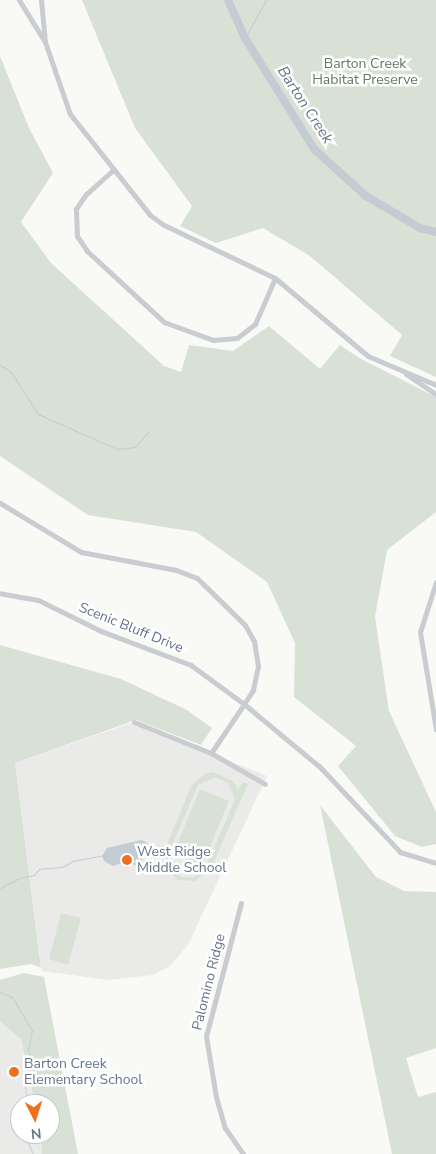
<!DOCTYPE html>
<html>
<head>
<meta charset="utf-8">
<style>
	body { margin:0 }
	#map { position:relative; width:436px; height:1154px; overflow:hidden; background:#f9f9f6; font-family:"Nunito Sans",sans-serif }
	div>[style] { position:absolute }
	.built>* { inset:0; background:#eaeae9 }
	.green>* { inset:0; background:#d9e1d7 }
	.water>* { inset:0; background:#c2ccd2 }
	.stream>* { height:1px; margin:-0.5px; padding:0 0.5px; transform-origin:0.5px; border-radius:0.5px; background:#c2ccd2 }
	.river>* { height:8px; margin:-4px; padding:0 4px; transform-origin:4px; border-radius:4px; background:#c2ccd2 }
	.minor>* { height:5px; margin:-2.5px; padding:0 2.5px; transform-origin:2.5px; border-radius:2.5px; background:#c9ccd0 }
	.dots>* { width:14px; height:14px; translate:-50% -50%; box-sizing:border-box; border:2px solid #fff; border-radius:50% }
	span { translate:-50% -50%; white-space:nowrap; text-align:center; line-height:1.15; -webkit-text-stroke:5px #fff; paint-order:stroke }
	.park-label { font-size:14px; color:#637a61 }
	.street-label { font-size:14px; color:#66748a }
	.poi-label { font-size:14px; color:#66748a }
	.left { translate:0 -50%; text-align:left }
	.water-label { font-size:15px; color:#627685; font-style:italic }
	.north { position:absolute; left:10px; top:1094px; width:50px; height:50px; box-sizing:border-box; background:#fff; border:1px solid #c2c7d0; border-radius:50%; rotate:175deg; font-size:14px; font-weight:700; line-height:20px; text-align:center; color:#66748a }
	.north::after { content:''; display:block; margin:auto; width:18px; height:22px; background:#f06f1f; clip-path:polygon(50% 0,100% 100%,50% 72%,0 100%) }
</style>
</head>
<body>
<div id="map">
	<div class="built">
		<i style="clip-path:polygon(134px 722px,267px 776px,188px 945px,169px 967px,153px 975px,108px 980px,42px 971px,15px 763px)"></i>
		<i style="clip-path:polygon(0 1022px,21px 1039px,35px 1104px,20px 1104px,20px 1134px,41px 1134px,42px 1154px,0 1154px)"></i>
	</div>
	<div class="green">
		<i style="clip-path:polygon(82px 0,436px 0,436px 377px,390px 356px,402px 335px,310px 256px,263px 228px,216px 243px,180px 226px,192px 206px,135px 128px)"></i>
		<i style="clip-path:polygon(0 56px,29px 128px,53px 173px,21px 222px,51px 263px,164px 366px,181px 372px,189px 345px,233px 351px,269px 326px,320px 369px,340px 345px,361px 359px,436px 397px,436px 512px,387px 550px,375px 617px,389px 711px,436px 812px,436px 844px,422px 847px,395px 836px,338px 766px,356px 746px,294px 697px,295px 643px,267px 582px,196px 532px,88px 515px,0 456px)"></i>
		<i style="clip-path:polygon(0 645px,121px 679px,187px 710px,212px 728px,201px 745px,136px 720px,15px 763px,41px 968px,31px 964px,0 969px)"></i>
		<i style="clip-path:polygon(evenodd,213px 772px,233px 781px,238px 790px,243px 782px,248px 784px,211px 868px,195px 881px,178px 880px,166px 868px,165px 850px,191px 786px,204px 774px,213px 772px,215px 777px,228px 783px,235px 799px,205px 869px,193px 878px,181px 877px,170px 867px,169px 852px,198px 785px,215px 777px)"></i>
		<i style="clip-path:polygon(200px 789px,229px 801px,202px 866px,173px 854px)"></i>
		<i style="clip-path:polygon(320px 805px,376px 877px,404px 891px,436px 892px,436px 1048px,406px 1058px,418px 1097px,436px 1092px,436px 1154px,392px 1154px)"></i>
		<i style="clip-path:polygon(61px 913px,81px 918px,68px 965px,49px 959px)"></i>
		<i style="clip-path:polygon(24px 973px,44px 977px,78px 1154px,42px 1154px,41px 1134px,50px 1134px,50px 1104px,35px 1104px,21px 1039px,0 1022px,0 980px)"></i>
	</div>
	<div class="water">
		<i style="clip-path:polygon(141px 840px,148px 843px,140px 867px,126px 862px,113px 866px,104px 861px,102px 856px,107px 848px)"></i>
	</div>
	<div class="stream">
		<i style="left:245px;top:38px;width:43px;rotate:-61.1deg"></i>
		<i style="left:0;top:365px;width:13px;rotate:32deg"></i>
		<i style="left:11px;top:372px;width:50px;rotate:57.3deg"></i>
		<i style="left:38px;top:414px;width:86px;rotate:23.9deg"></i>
		<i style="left:117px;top:449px;width:18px;rotate:-6deg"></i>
		<i style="left:135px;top:447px;width:20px;rotate:-49deg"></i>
		<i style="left:0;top:888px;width:22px;rotate:-27deg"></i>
		<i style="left:20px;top:878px;width:14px;rotate:-12deg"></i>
		<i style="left:34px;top:875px;width:8px;rotate:-50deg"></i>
		<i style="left:39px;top:869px;width:23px;rotate:-5deg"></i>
		<i style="left:62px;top:867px;width:13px;rotate:-29deg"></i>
		<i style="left:73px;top:861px;width:32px;rotate:-11deg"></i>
		<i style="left:0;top:992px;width:13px;rotate:23deg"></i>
		<i style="left:12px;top:997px;width:39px;rotate:59deg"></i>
		<i style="left:32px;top:1030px;width:20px;rotate:101deg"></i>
		<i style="left:28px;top:1050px;width:13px;rotate:72deg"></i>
		<i style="left:32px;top:1062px;width:26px;rotate:106deg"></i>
		<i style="left:25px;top:1087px;width:17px;rotate:80deg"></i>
		<i style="left:24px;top:1134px;width:22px;rotate:66deg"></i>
	</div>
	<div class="river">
		<i style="left:228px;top:0;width:42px;rotate:65.9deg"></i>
		<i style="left:245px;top:38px;width:131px;rotate:58.1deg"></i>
		<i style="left:314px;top:149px;width:70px;rotate:42.1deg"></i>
		<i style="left:366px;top:196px;width:63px;rotate:30.7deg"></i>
		<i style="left:420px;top:228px;width:16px;rotate:14deg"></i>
	</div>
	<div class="minor">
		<i style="left:19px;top:0;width:49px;rotate:58.2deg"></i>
		<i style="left:45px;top:42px;width:76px;rotate:70.9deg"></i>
		<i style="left:70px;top:114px;width:129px;rotate:51.6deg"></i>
		<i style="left:150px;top:215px;width:17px;rotate:36deg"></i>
		<i style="left:164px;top:225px;width:123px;rotate:25.5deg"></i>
		<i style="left:275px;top:278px;width:121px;rotate:40deg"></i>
		<i style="left:368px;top:356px;width:74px;rotate:23.1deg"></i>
		<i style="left:41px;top:0;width:42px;rotate:84.6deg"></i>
		<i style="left:113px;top:170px;width:36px;rotate:138deg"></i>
		<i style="left:86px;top:194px;width:18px;rotate:124deg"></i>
		<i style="left:76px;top:209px;width:27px;rotate:88deg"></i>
		<i style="left:77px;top:236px;width:18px;rotate:56deg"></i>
		<i style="left:87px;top:251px;width:105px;rotate:42.7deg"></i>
		<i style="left:164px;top:322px;width:52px;rotate:20.2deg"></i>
		<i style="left:213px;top:340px;width:24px;rotate:-5deg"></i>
		<i style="left:237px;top:338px;width:23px;rotate:-38deg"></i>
		<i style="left:255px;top:324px;width:50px;rotate:-66.5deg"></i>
		<i style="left:406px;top:374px;width:36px;rotate:34deg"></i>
		<i style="left:0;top:503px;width:95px;rotate:31.2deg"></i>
		<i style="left:81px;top:552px;width:97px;rotate:10.7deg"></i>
		<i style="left:176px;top:570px;width:22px;rotate:21deg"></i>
		<i style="left:197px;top:578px;width:67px;rotate:44.4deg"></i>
		<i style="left:245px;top:625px;width:18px;rotate:61deg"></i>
		<i style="left:254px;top:641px;width:25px;rotate:81deg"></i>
		<i style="left:258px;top:666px;width:25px;rotate:102deg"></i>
		<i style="left:253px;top:690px;width:17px;rotate:123deg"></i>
		<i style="left:244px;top:704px;width:66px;rotate:-143.7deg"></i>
		<i style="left:191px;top:665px;width:96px;rotate:-159.3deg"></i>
		<i style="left:101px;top:631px;width:70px;rotate:-153.8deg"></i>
		<i style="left:38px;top:600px;width:39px;rotate:-170deg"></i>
		<i style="left:436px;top:582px;width:52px;rotate:107.7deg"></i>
		<i style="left:420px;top:632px;width:99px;rotate:80.7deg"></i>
		<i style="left:134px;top:722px;width:83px;rotate:21.9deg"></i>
		<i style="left:211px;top:753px;width:62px;rotate:29.9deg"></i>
		<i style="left:211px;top:753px;width:59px;rotate:-56deg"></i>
		<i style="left:244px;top:704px;width:99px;rotate:39.7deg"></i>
		<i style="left:320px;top:767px;width:117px;rotate:46.7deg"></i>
		<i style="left:400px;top:852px;width:38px;rotate:17deg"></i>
		<i style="left:241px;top:903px;width:138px;rotate:104.7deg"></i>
		<i style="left:206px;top:1036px;width:62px;rotate:80.7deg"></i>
		<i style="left:216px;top:1097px;width:32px;rotate:74deg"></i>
		<i style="left:225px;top:1128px;width:32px;rotate:55deg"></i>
	</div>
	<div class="dots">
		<i style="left:127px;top:860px;background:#f06f1f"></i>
		<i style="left:14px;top:1072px;background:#f06f1f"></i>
	</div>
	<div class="park-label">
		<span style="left:365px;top:72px">Barton Creek<br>Habitat Preserve</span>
	</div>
	<div class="street-label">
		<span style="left:131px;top:628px;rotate:22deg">Scenic Bluff Drive</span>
		<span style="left:209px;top:982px;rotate:-76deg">Palomino Ridge</span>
	</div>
	<div class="poi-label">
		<span class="left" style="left:137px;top:860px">West Ridge<br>Middle School</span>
		<span class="left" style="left:24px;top:1072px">Barton Creek<br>Elementary School</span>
	</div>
	<div class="water-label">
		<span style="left:305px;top:105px;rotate:57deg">Barton Creek</span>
	</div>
	<div class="north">N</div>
</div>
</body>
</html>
